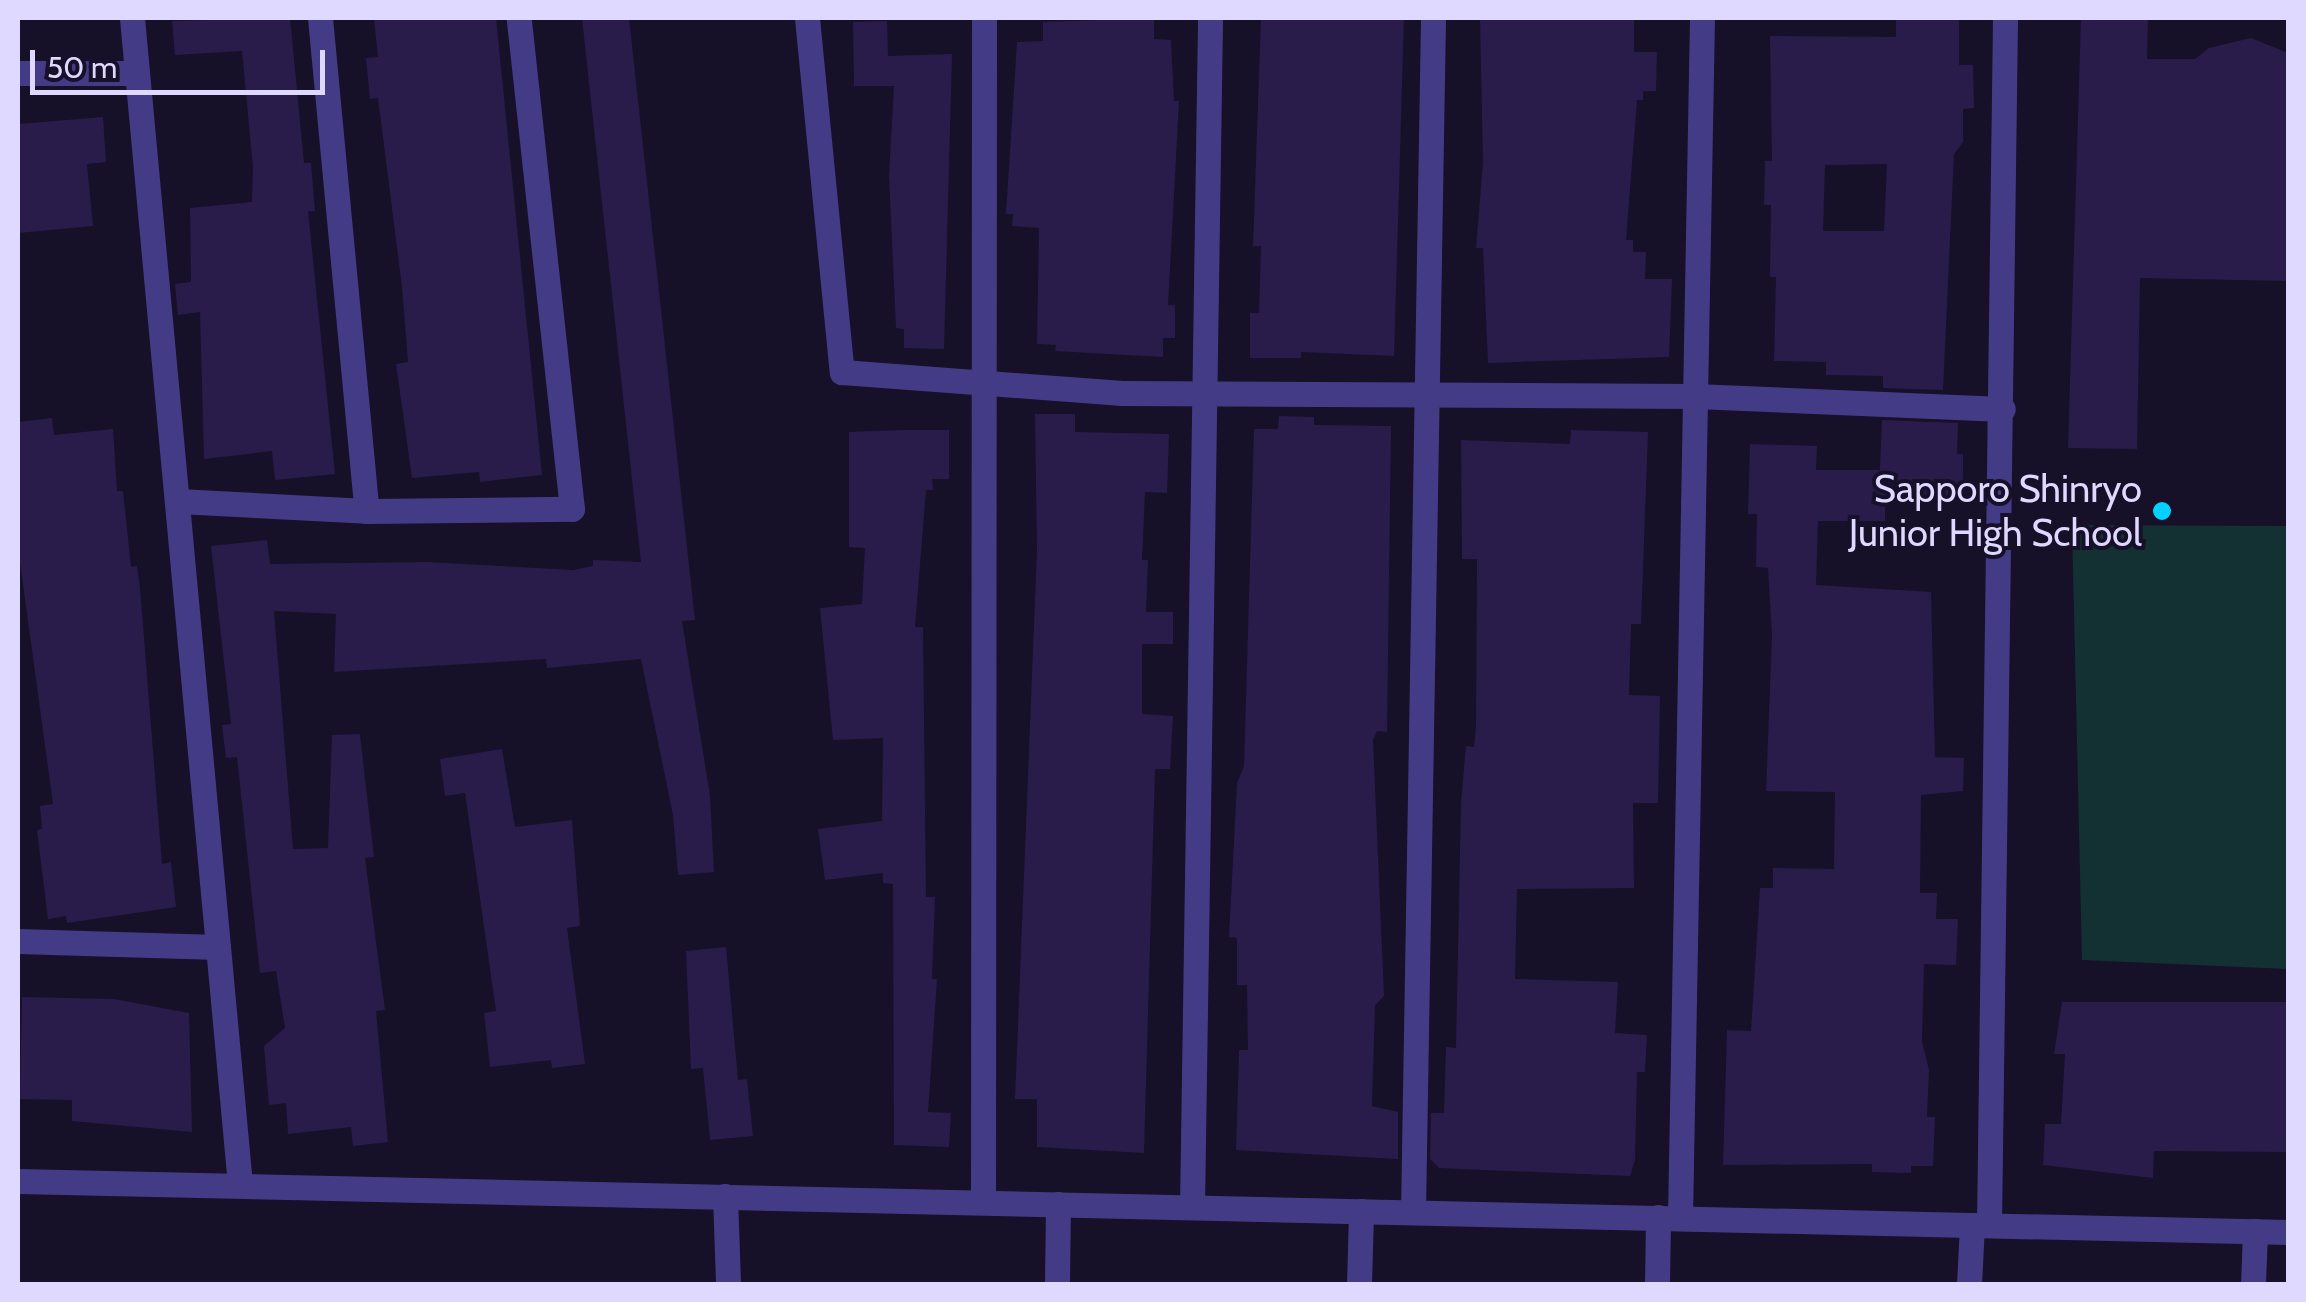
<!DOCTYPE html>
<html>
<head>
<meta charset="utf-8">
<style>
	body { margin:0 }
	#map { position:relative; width:2306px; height:1302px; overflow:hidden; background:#161029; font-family:Cabin,sans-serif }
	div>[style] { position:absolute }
	.green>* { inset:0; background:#133133 }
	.building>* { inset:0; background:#291c4a }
	.street>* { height:25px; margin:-12.5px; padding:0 12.5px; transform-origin:12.5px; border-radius:12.5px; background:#443b87 }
	.dots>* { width:28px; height:28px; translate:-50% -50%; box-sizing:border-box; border:5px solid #161029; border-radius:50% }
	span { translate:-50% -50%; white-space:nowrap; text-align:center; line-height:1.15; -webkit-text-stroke:8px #161029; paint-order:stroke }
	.poi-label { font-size:38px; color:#dfd8ff }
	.right { translate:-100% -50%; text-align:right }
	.frame { position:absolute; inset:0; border:20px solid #dfd8ff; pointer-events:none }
	.scale { position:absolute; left:30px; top:50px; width:295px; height:45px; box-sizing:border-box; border:5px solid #dfd8ff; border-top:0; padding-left:12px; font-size:30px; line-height:35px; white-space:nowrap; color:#dfd8ff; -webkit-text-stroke:8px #161029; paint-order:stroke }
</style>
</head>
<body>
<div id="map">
	<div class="green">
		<i style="clip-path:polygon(2072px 525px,2288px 526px,2288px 969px,2082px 960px)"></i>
	</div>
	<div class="building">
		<i style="clip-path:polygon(290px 18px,304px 163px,311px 163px,315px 211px,308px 211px,335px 474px,275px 480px,272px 451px,204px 459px,200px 312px,178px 315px,175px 284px,191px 282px,190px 208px,252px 202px,253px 168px,242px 51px,175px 55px,172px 21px)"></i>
		<i style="clip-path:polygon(374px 18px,496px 18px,542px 475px,480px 482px,479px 472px,412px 478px,396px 364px,408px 362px,402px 287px,378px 98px,370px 99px,366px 58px,378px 57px)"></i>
		<i style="clip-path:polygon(582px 18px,629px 18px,695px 620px,682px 621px,710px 796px,714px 872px,678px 875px,673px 815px,641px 659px,547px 668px,546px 659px,334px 672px,336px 614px,274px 611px,293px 849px,328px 848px,332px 735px,360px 734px,374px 857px,365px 858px,385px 1010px,376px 1011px,388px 1142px,353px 1146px,351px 1127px,288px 1134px,286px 1103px,269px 1105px,264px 1046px,285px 1028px,276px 971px,260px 973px,237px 757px,226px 758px,222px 725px,231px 724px,211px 546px,267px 540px,270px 564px,427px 562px,573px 570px,593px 566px,593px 560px,641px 562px)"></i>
		<i style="clip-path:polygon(1154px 18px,1154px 39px,1171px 40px,1174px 101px,1179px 101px,1168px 305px,1175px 305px,1175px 338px,1163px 338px,1163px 357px,1055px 351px,1056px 345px,1037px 344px,1039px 228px,1012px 226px,1013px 214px,1006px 214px,1017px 42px,1043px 41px,1043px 22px)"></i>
		<i style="clip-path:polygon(1261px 18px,1404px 18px,1394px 356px,1301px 352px,1301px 358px,1250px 358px,1250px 313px,1259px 313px,1261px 246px,1253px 246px)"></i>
		<i style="clip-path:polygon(1480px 18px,1634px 18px,1634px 52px,1657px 52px,1656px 91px,1643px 91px,1643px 100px,1637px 100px,1626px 240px,1633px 240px,1633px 252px,1646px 252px,1645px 279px,1672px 279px,1669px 357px,1488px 363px,1483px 248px,1476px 248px,1483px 162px)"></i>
		<i style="clip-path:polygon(evenodd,1896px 18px,1959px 18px,1959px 65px,1973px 65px,1974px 108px,1963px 109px,1963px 142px,1954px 154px,1943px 390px,1883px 388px,1883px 376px,1826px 375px,1826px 362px,1774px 361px,1776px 277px,1770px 277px,1771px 205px,1764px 205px,1765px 161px,1772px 161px,1770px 36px,1896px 37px,1896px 18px,1887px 164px,1884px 231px,1823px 231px,1825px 165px,1887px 164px)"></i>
		<i style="clip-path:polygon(2081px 18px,2148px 18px,2147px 59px,2195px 59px,2209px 48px,2251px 38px,2288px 53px,2288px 281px,2140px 278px,2137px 449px,2068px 448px)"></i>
		<i style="clip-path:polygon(887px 21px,888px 56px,952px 54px,944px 349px,904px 348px,904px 329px,896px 328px,889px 176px,894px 86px,854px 86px,853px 22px)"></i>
		<i style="clip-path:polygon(103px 117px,106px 162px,87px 164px,93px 226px,18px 233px,18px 124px)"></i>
		<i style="clip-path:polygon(1035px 414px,1075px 414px,1075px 432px,1169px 434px,1167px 493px,1145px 492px,1142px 560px,1148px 560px,1146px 612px,1173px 612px,1173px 644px,1142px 644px,1142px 714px,1173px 716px,1170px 769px,1155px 769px,1144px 1153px,1037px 1147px,1037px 1099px,1015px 1099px,1037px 550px)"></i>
		<i style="clip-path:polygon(1279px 416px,1314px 417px,1314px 425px,1391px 426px,1387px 732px,1377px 731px,1373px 740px,1384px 996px,1375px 1005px,1372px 1106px,1398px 1112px,1398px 1159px,1236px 1150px,1239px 1050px,1248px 1050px,1247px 985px,1237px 985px,1237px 938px,1229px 937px,1237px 783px,1244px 766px,1254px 429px,1278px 429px)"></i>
		<i style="clip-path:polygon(52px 418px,54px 435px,113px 429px,117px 491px,123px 491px,131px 567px,137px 566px,140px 588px,162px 864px,171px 862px,176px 907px,67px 923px,66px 916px,48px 919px,37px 830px,42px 829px,40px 806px,53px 804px,18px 548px,18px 422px)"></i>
		<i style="clip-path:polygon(1882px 420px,1958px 423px,1957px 454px,1963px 454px,1963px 502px,1885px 501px,1885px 521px,1818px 521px,1816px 585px,1931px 592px,1935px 757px,1964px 758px,1963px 791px,1921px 795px,1920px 893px,1937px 893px,1936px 919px,1958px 919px,1956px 965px,1924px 964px,1922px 1042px,1929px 1070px,1927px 1117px,1935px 1117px,1933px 1166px,1911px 1166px,1911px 1173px,1872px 1172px,1872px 1164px,1723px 1165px,1727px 1030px,1751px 1031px,1760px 888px,1773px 888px,1773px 868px,1834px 869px,1835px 792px,1766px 791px,1772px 635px,1768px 568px,1756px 567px,1757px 514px,1748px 514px,1750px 444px,1817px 446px,1816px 470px,1880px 470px)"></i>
		<i style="clip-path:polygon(905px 430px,949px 430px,949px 479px,932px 479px,933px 490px,926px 490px,915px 627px,923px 627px,926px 897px,935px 897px,932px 979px,937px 979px,928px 1112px,951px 1113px,949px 1147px,894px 1145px,893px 884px,883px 883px,883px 873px,825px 880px,818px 829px,882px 821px,883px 738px,833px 740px,820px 608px,862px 604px,865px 548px,849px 547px,849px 432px)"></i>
		<i style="clip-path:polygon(1571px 430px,1648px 432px,1641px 624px,1631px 624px,1629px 695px,1660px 696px,1658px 803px,1633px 803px,1634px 888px,1517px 889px,1515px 979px,1618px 982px,1615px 1033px,1647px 1035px,1645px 1072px,1637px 1072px,1635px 1160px,1630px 1176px,1439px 1168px,1430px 1159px,1431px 1113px,1444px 1113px,1446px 1047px,1456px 1048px,1461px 803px,1466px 746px,1474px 747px,1476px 727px,1477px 559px,1462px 559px,1461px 440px,1570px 444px)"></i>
		<i style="clip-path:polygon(502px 749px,515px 827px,572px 820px,580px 926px,567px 928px,585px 1064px,552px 1068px,551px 1060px,490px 1067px,484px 1013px,496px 1011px,465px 793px,445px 796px,440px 759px)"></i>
		<i style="clip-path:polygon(726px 947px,738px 1080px,747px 1079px,753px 1136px,710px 1140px,703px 1068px,691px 1069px,686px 951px)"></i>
		<i style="clip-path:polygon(22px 997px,114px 999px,189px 1013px,192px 1132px,72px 1121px,72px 1100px,20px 1099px)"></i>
		<i style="clip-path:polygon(2062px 1002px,2288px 1002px,2288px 1152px,2154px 1151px,2153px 1178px,2043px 1165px,2045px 1124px,2061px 1124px,2065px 1054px,2054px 1054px)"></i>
	</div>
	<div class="street">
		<i style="left:132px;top:18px;width:1172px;rotate:84.71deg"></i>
		<i style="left:320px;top:18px;width:495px;rotate:84.6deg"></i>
		<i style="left:807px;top:18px;width:356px;rotate:84.4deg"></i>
		<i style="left:842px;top:372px;width:281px;rotate:4.3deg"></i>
		<i style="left:1122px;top:393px;width:573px;rotate:0.3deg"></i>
		<i style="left:1695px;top:396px;width:308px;rotate:2.4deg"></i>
		<i style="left:18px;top:73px;width:119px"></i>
		<i style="left:178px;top:501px;width:189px;rotate:3deg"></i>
		<i style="left:367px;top:511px;width:205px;rotate:-0.6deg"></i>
		<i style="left:572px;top:509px;width:494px;rotate:-96.2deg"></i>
		<i style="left:18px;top:941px;width:200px;rotate:1.7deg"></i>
		<i style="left:18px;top:1181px;width:2271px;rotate:1.29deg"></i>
		<i style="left:725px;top:1196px;width:88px;rotate:88deg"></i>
		<i style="left:983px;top:1202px;width:1184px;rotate:-89.95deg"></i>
		<i style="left:1192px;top:1207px;width:1189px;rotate:-89.13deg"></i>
		<i style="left:1413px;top:1212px;width:1194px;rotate:-89.04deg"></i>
		<i style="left:1680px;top:1218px;width:1200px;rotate:-88.95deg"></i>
		<i style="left:1989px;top:1225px;width:1207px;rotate:-89.24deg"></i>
		<i style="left:1057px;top:1284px;width:80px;rotate:-89.3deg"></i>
		<i style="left:1359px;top:1284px;width:73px;rotate:-88.4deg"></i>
		<i style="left:1657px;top:1284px;width:67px;rotate:-89.1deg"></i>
		<i style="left:1969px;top:1284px;width:59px;rotate:-87.1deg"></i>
		<i style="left:2253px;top:1284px;width:53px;rotate:-87.8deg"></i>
	</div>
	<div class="dots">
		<i style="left:2162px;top:511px;background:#04d1ff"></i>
	</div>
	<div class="poi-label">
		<span class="right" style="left:2142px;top:511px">Sapporo Shinryo<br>Junior High School</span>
	</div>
	<div class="frame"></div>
	<div class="scale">50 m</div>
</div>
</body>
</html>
